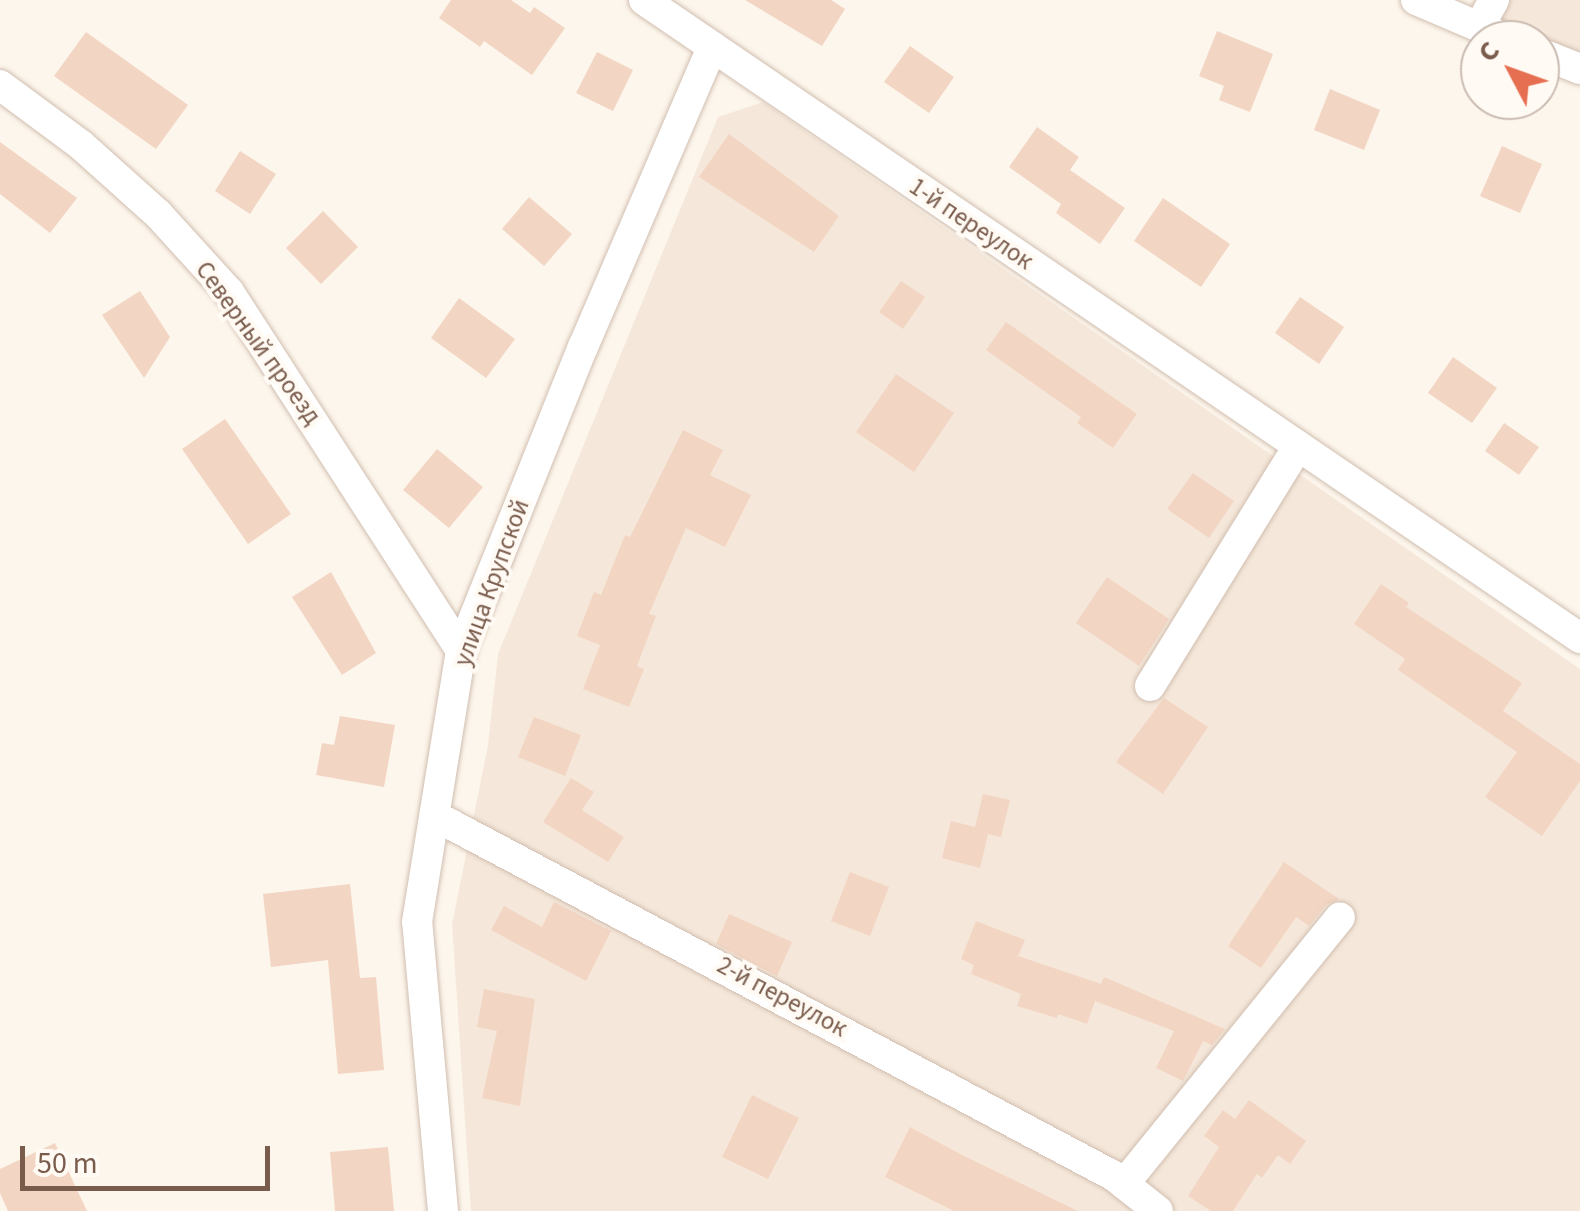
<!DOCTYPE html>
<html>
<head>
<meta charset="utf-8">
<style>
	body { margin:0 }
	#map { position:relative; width:1580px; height:1211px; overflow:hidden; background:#fdf6ec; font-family:"Source Sans 3",sans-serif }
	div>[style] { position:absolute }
	.residential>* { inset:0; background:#f5e8da }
	.building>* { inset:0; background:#f3d5c3 }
	.roads { filter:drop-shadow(0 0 2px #d1beb0) drop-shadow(0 0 2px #d1beb0) }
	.minor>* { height:30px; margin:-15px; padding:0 15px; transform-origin:15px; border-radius:15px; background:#fff }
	span { translate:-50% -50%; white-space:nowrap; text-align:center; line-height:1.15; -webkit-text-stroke:8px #fffaf3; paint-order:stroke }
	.street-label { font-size:25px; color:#7a5c4d }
	.north { position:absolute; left:1460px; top:20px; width:100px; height:100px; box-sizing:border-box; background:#fffaf3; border:2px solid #cabbb1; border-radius:50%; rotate:311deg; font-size:28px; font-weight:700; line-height:40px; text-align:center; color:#7a5c4d }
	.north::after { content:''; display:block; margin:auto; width:35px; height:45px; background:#e76f51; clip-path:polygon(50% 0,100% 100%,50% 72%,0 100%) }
	.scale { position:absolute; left:20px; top:1146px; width:250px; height:45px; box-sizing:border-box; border:5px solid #7a5c4d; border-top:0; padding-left:12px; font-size:30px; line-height:35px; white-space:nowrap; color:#7a5c4d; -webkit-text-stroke:8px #fffaf3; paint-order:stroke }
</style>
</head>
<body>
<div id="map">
	<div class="residential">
		<i style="clip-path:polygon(1509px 0,1580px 0,1580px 57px,1497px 23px)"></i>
		<i style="clip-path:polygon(763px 102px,1580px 669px,1580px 1211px,471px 1211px,452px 924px,488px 745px,498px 654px,718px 117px)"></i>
	</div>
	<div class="building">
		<i style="clip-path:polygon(451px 0,511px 0,530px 13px,534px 7px,565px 28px,532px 75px,484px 41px,480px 47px,439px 18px)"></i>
		<i style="clip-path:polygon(745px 0,831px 0,845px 9px,822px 46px)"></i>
		<i style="clip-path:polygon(1217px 31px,1273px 54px,1250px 112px,1219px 100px,1224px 86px,1199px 76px)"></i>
		<i style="clip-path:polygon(86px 32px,188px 105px,156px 149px,54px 76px)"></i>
		<i style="clip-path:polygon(910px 46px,954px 77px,929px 113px,884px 82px)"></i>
		<i style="clip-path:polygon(597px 52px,633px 70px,613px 111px,576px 93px)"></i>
		<i style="clip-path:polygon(1330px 89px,1380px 110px,1364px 150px,1314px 130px)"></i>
		<i style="clip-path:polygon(1037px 127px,1079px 157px,1070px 170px,1125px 208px,1100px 244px,1056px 213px,1061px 204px,1009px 167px)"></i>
		<i style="clip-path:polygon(729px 134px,839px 216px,814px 252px,699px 177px)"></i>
		<i style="clip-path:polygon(0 142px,77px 198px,50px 233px,0 194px)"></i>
		<i style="clip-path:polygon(1502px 146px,1542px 164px,1520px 213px,1480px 196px)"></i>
		<i style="clip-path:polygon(240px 151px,276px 174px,250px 214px,215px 191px)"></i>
		<i style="clip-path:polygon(529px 197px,572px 234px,544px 266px,502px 229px)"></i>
		<i style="clip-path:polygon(1163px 198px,1230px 244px,1201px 287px,1134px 241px)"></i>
		<i style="clip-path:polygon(323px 211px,358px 247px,321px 284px,286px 248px)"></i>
		<i style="clip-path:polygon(901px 281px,925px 297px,903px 329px,879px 312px)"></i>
		<i style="clip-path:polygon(140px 291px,170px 337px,144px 378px,102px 315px)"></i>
		<i style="clip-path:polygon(1300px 297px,1344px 327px,1319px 364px,1275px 333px)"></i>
		<i style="clip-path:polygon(459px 298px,515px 339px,486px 378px,431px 338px)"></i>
		<i style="clip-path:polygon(1006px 322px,1137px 414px,1113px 448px,1077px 423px,1081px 417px,986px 350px)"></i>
		<i style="clip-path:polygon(1453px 357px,1497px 388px,1472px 423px,1428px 393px)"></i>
		<i style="clip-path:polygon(896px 374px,954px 413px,914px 472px,856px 432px)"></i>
		<i style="clip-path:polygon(225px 419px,291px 514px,248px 544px,182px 449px)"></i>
		<i style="clip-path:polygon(1504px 423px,1539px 447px,1519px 475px,1485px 451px)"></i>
		<i style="clip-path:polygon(683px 430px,723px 450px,710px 475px,751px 495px,725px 547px,686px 528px,649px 614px,656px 616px,637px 666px,644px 669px,629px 707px,583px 689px,600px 645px,577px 636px,594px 592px,601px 595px,625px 535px,630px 537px)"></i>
		<i style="clip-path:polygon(437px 449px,483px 487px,449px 528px,403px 490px)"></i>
		<i style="clip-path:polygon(1193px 473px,1234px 501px,1209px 538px,1167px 509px)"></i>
		<i style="clip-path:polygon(331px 572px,376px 653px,342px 675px,292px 597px)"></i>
		<i style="clip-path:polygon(1107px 577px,1169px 619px,1139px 666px,1076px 623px)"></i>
		<i style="clip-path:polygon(1381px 584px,1409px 603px,1406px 607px,1522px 683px,1503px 711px,1580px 764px,1580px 781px,1542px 836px,1485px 797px,1517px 752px,1398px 670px,1405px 659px,1354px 624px)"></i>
		<i style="clip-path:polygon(1164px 698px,1208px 727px,1163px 794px,1116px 762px)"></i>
		<i style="clip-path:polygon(340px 716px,395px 725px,384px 787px,316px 775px,322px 743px,334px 745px)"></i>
		<i style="clip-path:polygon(534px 717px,581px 735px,565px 776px,518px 757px)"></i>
		<i style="clip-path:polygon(571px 778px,594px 792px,582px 810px,624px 837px,608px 862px,543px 822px)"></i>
		<i style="clip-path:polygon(983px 794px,1010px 800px,1001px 837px,988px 834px,980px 868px,942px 858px,951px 821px,975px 827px)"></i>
		<i style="clip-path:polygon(1284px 862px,1339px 899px,1326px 905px,1309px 926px,1296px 917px,1261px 968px,1228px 946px)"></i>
		<i style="clip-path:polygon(850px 872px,889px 887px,870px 936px,831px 921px)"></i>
		<i style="clip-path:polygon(350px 884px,360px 978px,376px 977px,384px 1070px,338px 1074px,328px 960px,271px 967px,263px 894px)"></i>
		<i style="clip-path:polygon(554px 902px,611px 931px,586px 981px,491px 930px,504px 906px,542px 927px)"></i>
		<i style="clip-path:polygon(729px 914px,792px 942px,777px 976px,716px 944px)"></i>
		<i style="clip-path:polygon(976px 921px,1025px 940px,1018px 956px,1101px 984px,1104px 977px,1225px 1029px,1212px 1045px,1203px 1041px,1183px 1081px,1156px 1068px,1174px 1031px,1095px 1001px,1087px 1024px,1058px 1014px,1057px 1018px,1017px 1006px,1021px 994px,971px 974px,974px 965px,961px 959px)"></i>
		<i style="clip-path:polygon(484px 989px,535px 999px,520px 1106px,482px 1098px,497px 1031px,477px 1027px)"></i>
		<i style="clip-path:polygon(752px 1095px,799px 1118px,768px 1179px,722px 1157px)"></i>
		<i style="clip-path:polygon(1249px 1100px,1306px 1141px,1290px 1164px,1278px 1155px,1262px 1178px,1257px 1174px,1233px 1211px,1211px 1211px,1188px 1196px,1219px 1147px,1204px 1136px,1223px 1110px,1235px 1119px)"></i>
		<i style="clip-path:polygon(910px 1127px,964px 1156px,1078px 1211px,954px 1211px,885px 1177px)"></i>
		<i style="clip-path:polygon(55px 1143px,87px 1211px,8px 1211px,0 1193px,0 1169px)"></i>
		<i style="clip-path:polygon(388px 1147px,394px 1211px,335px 1211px,330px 1152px)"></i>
	</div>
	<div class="roads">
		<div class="minor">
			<i style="left:644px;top:0;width:1133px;rotate:34.28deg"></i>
			<i style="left:1416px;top:0;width:102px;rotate:23.1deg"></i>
			<i style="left:1479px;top:27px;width:31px;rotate:-61deg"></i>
			<i style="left:1540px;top:53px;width:43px;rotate:21.8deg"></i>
			<i style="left:0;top:85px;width:101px;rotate:36.5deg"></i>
			<i style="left:81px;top:145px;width:103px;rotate:41.9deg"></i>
			<i style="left:158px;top:214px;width:105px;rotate:47.7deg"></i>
			<i style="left:229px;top:292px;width:427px;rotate:57.1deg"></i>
			<i style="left:1150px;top:686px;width:282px;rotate:-58.3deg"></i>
			<i style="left:437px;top:817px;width:766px;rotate:27.94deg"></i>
			<i style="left:1114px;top:1176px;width:56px;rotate:38.5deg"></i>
			<i style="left:1124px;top:1184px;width:343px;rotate:-51deg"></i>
			<i style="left:443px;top:1211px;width:290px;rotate:-95.1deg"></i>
			<i style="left:417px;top:922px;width:276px;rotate:-80.8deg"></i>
			<i style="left:461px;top:650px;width:327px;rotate:-68.1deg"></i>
			<i style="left:583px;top:347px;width:327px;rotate:-66.7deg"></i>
		</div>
	</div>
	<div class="street-label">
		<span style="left:971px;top:224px;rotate:34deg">1-й переулок</span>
		<span style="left:258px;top:343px;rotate:54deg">Северный проезд</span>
		<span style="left:492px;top:583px;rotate:-70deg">улица Крупской</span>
		<span style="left:782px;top:997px;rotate:28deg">2-й переулок</span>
	</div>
	<div class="north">С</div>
	<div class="scale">50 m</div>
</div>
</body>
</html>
